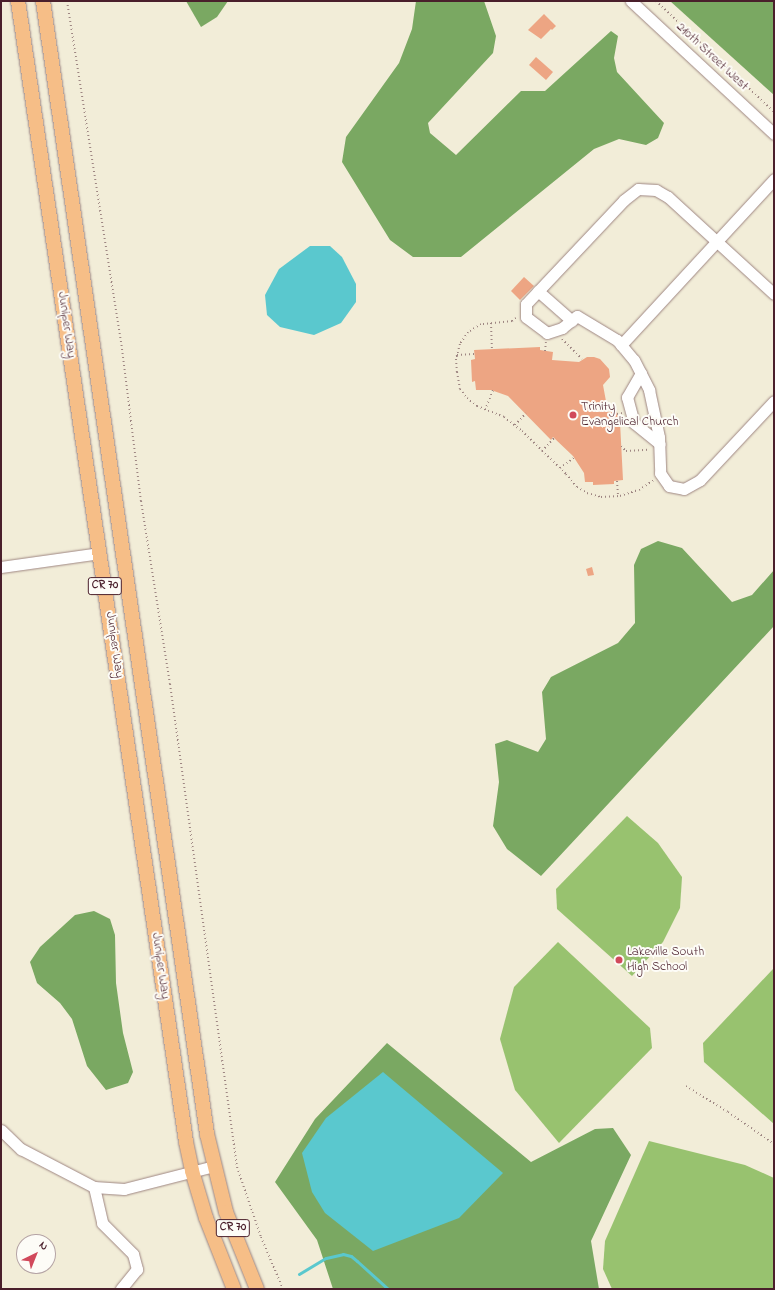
<!DOCTYPE html>
<html>
<head>
<meta charset="utf-8">
<style>
	body { margin:0 }
	#map { position:relative; width:775px; height:1290px; overflow:hidden; background:#f2edd8; font-family:"Indie Flower",sans-serif }
	div>[style] { position:absolute }
	.green>* { inset:0; background:#98c26f }
	.forest>* { inset:0; background:#7aa862 }
	.water>* { inset:0; background:#5ac8ce }
	.stream>* { height:3px; margin:-1.5px; padding:0 1.5px; transform-origin:1.5px; border-radius:1.5px; background:#5ac8ce }
	.building>* { inset:0; background:#eda583 }
	.path>* { height:2px; margin-top:-1px; transform-origin:0; background:repeating-linear-gradient(90deg,#9e8682 0 1px,transparent 0 4px) }
	.roads { filter:drop-shadow(0 0 1px #9e8682) drop-shadow(0 0 1px #9e8682) }
	.minor>* { height:11px; margin:-5.5px; padding:0 5.5px; transform-origin:5.5px; border-radius:5.5px; background:#fff }
	.major>* { height:14px; margin:-7px; padding:0 7px; transform-origin:7px; border-radius:7px; background:#f6be87 }
	.dots>* { width:11px; height:11px; translate:-50% -50%; box-sizing:border-box; border:2px solid #fdfcf7; border-radius:50% }
	span { translate:-50% -50%; white-space:nowrap; text-align:center; line-height:1.15; -webkit-text-stroke:4px #fdfcf7; paint-order:stroke }
	.shield-label span { padding:1px 3px; background:#fdfcf7; border:1px solid; border-radius:3px; -webkit-text-stroke-width:0 }
	.shield-label { font-size:12px; color:#4a1f2b; font-weight:700 }
	.street-label { font-size:13px; color:#4a1f2b }
	.poi-label { font-size:13px; color:#4a1f2b }
	.left { translate:0 -50%; text-align:left }
	.frame { position:absolute; inset:0; border:2px solid #4a1f2b; pointer-events:none }
	.north { position:absolute; left:16px; top:1234px; width:40px; height:40px; box-sizing:border-box; background:#fdfcf7; border:1px solid #b5a4a5; border-radius:50%; rotate:43deg; font-size:11px; font-weight:700; line-height:16px; text-align:center; color:#4a1f2b }
	.north::after { content:''; display:block; margin:auto; width:14px; height:18px; background:#d1495b; clip-path:polygon(50% 0,100% 100%,50% 72%,0 100%) }
</style>
</head>
<body>
<div id="map">
	<div class="green">
		<i style="clip-path:polygon(627px 816px,658px 843px,682px 877px,680px 908px,663px 942px,632px 976px,557px 909px,556px 889px)"></i>
		<i style="clip-path:polygon(558px 942px,650px 1028px,652px 1048px,559px 1143px,515px 1090px,500px 1039px,514px 987px)"></i>
		<i style="clip-path:polygon(773px 969px,774px 970px,774px 1124px,704px 1062px,703px 1043px)"></i>
		<i style="clip-path:polygon(649px 1141px,745px 1165px,774px 1178px,774px 1289px,612px 1289px,603px 1269px,605px 1241px)"></i>
	</div>
	<div class="forest">
		<i style="clip-path:polygon(186px 1px,228px 1px,217px 17px,201px 27px)"></i>
		<i style="clip-path:polygon(416px 1px,484px 1px,496px 36px,493px 53px,428px 123px,430px 133px,456px 155px,521px 91px,545px 91px,611px 31px,618px 36px,614px 58px,617px 72px,664px 123px,658px 138px,646px 145px,619px 139px,594px 149px,461px 257px,413px 257px,390px 240px,342px 162px,346px 137px,399px 63px,412px 29px)"></i>
		<i style="clip-path:polygon(670px 1px,774px 1px,774px 95px)"></i>
		<i style="clip-path:polygon(658px 541px,682px 548px,732px 602px,752px 595px,774px 570px,774px 626px,541px 876px,507px 849px,493px 826px,499px 782px,495px 744px,507px 740px,538px 752px,546px 739px,542px 692px,551px 677px,618px 643px,635px 623px,634px 565px,641px 549px)"></i>
		<i style="clip-path:polygon(94px 911px,110px 919px,115px 935px,116px 983px,123px 1033px,133px 1072px,128px 1083px,106px 1090px,87px 1066px,72px 1019px,60px 1003px,37px 983px,30px 962px,40px 947px,75px 915px)"></i>
		<i style="clip-path:polygon(387px 1043px,531px 1162px,595px 1129px,613px 1128px,631px 1155px,591px 1241px,599px 1289px,333px 1289px,317px 1240px,275px 1182px,315px 1119px)"></i>
	</div>
	<div class="water">
		<i style="clip-path:polygon(310px 246px,330px 246px,342px 257px,356px 284px,356px 302px,341px 323px,314px 335px,280px 327px,267px 315px,265px 295px,279px 269px)"></i>
		<i style="clip-path:polygon(383px 1072px,503px 1173px,459px 1218px,373px 1251px,325px 1213px,312px 1192px,302px 1153px,326px 1118px)"></i>
	</div>
	<div class="stream">
		<i style="left:299px;top:1274px;width:31px;rotate:-31deg"></i>
		<i style="left:326px;top:1258px;width:17px;rotate:-13deg"></i>
		<i style="left:343px;top:1254px;width:8px;rotate:14deg"></i>
		<i style="left:351px;top:1256px;width:8px;rotate:40deg"></i>
		<i style="left:357px;top:1261px;width:42px;rotate:42.1deg"></i>
	</div>
	<div class="building">
		<i style="clip-path:polygon(544px 14px,556px 26px,552px 30px,551px 29px,541px 39px,528px 30px)"></i>
		<i style="clip-path:polygon(536px 57px,553px 72px,546px 80px,529px 65px)"></i>
		<i style="clip-path:polygon(524px 277px,534px 286px,520px 300px,511px 291px)"></i>
		<i style="clip-path:polygon(540px 347px,540px 350px,553px 352px,552px 360px,579px 362px,587px 357px,594px 357px,600px 359px,609px 369px,610px 377px,603px 385px,608px 412px,616px 410px,619px 422px,620px 422px,623px 480px,614px 481px,614px 484px,593px 485px,593px 482px,585px 482px,584px 473px,573px 456px,553px 437px,551px 440px,508px 396px,491px 390px,476px 390px,475px 381px,472px 382px,471px 360px,475px 359px,474px 350px)"></i>
		<i style="clip-path:polygon(592px 567px,594px 575px,588px 576px,586px 569px)"></i>
	</div>
	<div class="path">
		<i style="left:67px;top:1px;width:352px;rotate:81deg"></i>
		<i style="left:122px;top:349px;width:153px;rotate:82.9deg"></i>
		<i style="left:141px;top:501px;width:185px;rotate:81deg"></i>
		<i style="left:170px;top:684px;width:488px;rotate:82.1deg"></i>
		<i style="left:237px;top:1167px;width:74px;rotate:71.1deg"></i>
		<i style="left:261px;top:1237px;width:56px;rotate:67.1deg"></i>
		<i style="left:656px;top:1px;width:162px;rotate:43.2deg"></i>
		<i style="left:516px;top:318px;width:5px;rotate:143deg"></i>
		<i style="left:512px;top:321px;width:31px;rotate:174deg"></i>
		<i style="left:481px;top:324px;width:15px;rotate:148deg"></i>
		<i style="left:468px;top:332px;width:14px;rotate:124deg"></i>
		<i style="left:460px;top:344px;width:16px;rotate:105deg"></i>
		<i style="left:456px;top:359px;width:13px;rotate:86deg"></i>
		<i style="left:457px;top:372px;width:17px;rotate:80deg"></i>
		<i style="left:460px;top:389px;width:11px;rotate:52deg"></i>
		<i style="left:467px;top:398px;width:13px;rotate:39deg"></i>
		<i style="left:477px;top:406px;width:29px;rotate:22deg"></i>
		<i style="left:504px;top:417px;width:23px;rotate:38deg"></i>
		<i style="left:522px;top:431px;width:62px;rotate:44.3deg"></i>
		<i style="left:566px;top:474px;width:17px;rotate:50deg"></i>
		<i style="left:577px;top:487px;width:12px;rotate:31deg"></i>
		<i style="left:587px;top:493px;width:15px;rotate:16deg"></i>
		<i style="left:601px;top:497px;width:19px;rotate:-3deg"></i>
		<i style="left:620px;top:496px;width:20px;rotate:-18deg"></i>
		<i style="left:639px;top:490px;width:18px;rotate:-34deg"></i>
		<i style="left:491px;top:323px;width:26px;rotate:88deg"></i>
		<i style="left:562px;top:339px;width:28px;rotate:45deg"></i>
		<i style="left:545px;top:351px;width:9px;rotate:-84deg"></i>
		<i style="left:457px;top:355px;width:17px;rotate:-3deg"></i>
		<i style="left:485px;top:410px;width:22px;rotate:-68deg"></i>
		<i style="left:617px;top:414px;width:5px;rotate:-11deg"></i>
		<i style="left:515px;top:425px;width:16px;rotate:-47deg"></i>
		<i style="left:621px;top:446px;width:7px;rotate:45deg"></i>
		<i style="left:626px;top:451px;width:22px;rotate:-3deg"></i>
		<i style="left:542px;top:451px;width:18px;rotate:-47deg"></i>
		<i style="left:560px;top:468px;width:17px;rotate:-36deg"></i>
		<i style="left:617px;top:481px;width:15px;rotate:86deg"></i>
		<i style="left:686px;top:1086px;width:49px;rotate:31.8deg"></i>
		<i style="left:728px;top:1112px;width:56px;rotate:34.8deg"></i>
	</div>
	<div class="roads">
		<div class="minor">
			<i style="left:631px;top:1px;width:195px;rotate:42.9deg"></i>
			<i style="left:538px;top:291px;width:45px;rotate:41.4deg"></i>
			<i style="left:774px;top:294px;width:144px;rotate:-137.5deg"></i>
			<i style="left:668px;top:197px;width:14px;rotate:-150deg"></i>
			<i style="left:656px;top:190px;width:18px;rotate:-177deg"></i>
			<i style="left:638px;top:189px;width:18px;rotate:142deg"></i>
			<i style="left:624px;top:200px;width:143px;rotate:133.3deg"></i>
			<i style="left:526px;top:304px;width:13px;rotate:90deg"></i>
			<i style="left:526px;top:317px;width:26px;rotate:37deg"></i>
			<i style="left:547px;top:333px;width:16px;rotate:-18deg"></i>
			<i style="left:562px;top:328px;width:19px;rotate:-39deg"></i>
			<i style="left:577px;top:316px;width:47px;rotate:31deg"></i>
			<i style="left:617px;top:340px;width:26px;rotate:50deg"></i>
			<i style="left:634px;top:360px;width:34px;rotate:63deg"></i>
			<i style="left:649px;top:390px;width:48px;rotate:78deg"></i>
			<i style="left:659px;top:437px;width:36px;rotate:88deg"></i>
			<i style="left:660px;top:473px;width:16px;rotate:55deg"></i>
			<i style="left:669px;top:486px;width:15px;rotate:11deg"></i>
			<i style="left:684px;top:489px;width:18px;rotate:-29deg"></i>
			<i style="left:700px;top:480px;width:108px;rotate:-46.9deg"></i>
			<i style="left:621px;top:345px;width:226px;rotate:-47.3deg"></i>
			<i style="left:641px;top:373px;width:28px;rotate:120deg"></i>
			<i style="left:627px;top:397px;width:27px;rotate:75deg"></i>
			<i style="left:634px;top:423px;width:33px;rotate:39deg"></i>
			<i style="left:1px;top:567px;width:100px;rotate:-8deg"></i>
			<i style="left:1px;top:1130px;width:28px;rotate:44deg"></i>
			<i style="left:21px;top:1149px;width:82px;rotate:27.5deg"></i>
			<i style="left:94px;top:1187px;width:30px;rotate:4deg"></i>
			<i style="left:124px;top:1189px;width:93px;rotate:-14.3deg"></i>
			<i style="left:94px;top:1187px;width:37px;rotate:77deg"></i>
			<i style="left:102px;top:1223px;width:44px;rotate:45deg"></i>
			<i style="left:133px;top:1254px;width:16px;rotate:75deg"></i>
			<i style="left:137px;top:1269px;width:26px;rotate:129deg"></i>
		</div>
		<div class="major">
			<i style="left:18px;top:1px;width:1153px;rotate:81.62deg"></i>
			<i style="left:186px;top:1142px;width:30px;rotate:78deg"></i>
			<i style="left:192px;top:1171px;width:49px;rotate:73.4deg"></i>
			<i style="left:206px;top:1218px;width:76px;rotate:68.5deg"></i>
			<i style="left:43px;top:1px;width:1145px;rotate:81.76deg"></i>
			<i style="left:207px;top:1134px;width:80px;rotate:76.3deg"></i>
			<i style="left:226px;top:1212px;width:83px;rotate:68.1deg"></i>
		</div>
	</div>
	<div class="dots">
		<i style="left:573px;top:415px;background:#d1495b"></i>
		<i style="left:619px;top:960px;background:#d1495b"></i>
	</div>
	<div class="shield-label">
		<span style="left:105px;top:586px">CR 70</span>
		<span style="left:233px;top:1228px">CR 70</span>
	</div>
	<div class="street-label">
		<span style="left:712px;top:57px;rotate:43deg">210th Street West</span>
		<span style="left:66px;top:325px;rotate:82deg">Juniper Way</span>
		<span style="left:114px;top:645px;rotate:82deg">Juniper Way</span>
		<span style="left:160px;top:966px;rotate:82deg">Juniper Way</span>
	</div>
	<div class="poi-label">
		<span class="left" style="left:581px;top:415px">Trinity<br>Evangelical Church</span>
		<span class="left" style="left:627px;top:960px">Lakeville South<br>High School</span>
	</div>
	<div class="frame"></div>
	<div class="north">N</div>
</div>
</body>
</html>
